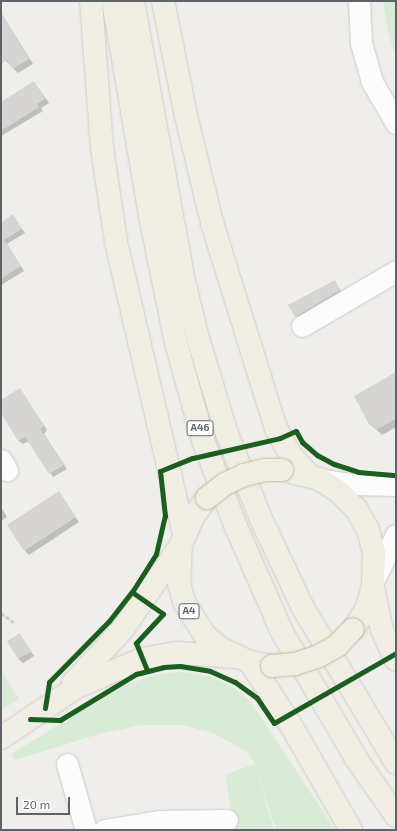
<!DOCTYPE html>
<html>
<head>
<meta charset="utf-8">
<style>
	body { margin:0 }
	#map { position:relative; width:397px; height:831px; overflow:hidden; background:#efeeea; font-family:"Exo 2",sans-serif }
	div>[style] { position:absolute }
	.green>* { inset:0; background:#d8ebd6 }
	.shadow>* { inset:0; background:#0003 }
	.building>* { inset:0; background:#d6d5d3 }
	.path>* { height:2.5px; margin-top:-1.25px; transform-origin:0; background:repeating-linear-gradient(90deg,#cacfcc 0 4px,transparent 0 6px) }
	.roads { filter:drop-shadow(0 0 1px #cbcccc) drop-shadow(0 0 1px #cbcccc) }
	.minor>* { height:21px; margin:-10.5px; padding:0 10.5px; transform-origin:10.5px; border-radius:10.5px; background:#fdfcfc }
	.highway>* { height:22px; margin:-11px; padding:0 11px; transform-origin:11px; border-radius:11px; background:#f0ede3 }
	.bridges { filter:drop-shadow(0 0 1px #c8b996) drop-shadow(0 0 1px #c8b996) }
	.highway-bridge>* { height:22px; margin:-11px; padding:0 11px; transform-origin:11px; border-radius:11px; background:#f0ede3 }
	.cycleway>* { height:5px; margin:-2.5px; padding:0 2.5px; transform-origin:2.5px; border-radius:2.5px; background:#1b5e20 }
	span { translate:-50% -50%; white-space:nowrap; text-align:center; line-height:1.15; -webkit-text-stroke:3.5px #fff; paint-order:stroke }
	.shield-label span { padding:1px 3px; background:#fff; border:1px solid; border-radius:3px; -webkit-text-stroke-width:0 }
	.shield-label { font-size:10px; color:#5f6368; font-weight:700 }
	.frame { position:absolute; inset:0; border:2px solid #5f6368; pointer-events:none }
	.scale { position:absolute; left:16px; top:797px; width:54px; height:18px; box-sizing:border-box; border:2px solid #5f6368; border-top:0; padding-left:5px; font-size:12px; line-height:14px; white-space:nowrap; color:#5f6368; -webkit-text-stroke:3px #fff; paint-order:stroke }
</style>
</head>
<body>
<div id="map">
	<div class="green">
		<i style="clip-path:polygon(383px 1px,396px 1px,396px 56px,389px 36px)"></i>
		<i style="clip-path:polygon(1px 669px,19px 699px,1px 710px)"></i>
		<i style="clip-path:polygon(182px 672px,210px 676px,232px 686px,251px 702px,335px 830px,276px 830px,255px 765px,274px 830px,149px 830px,232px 827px,226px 774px,255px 764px,248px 752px,211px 732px,181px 725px,141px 725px,99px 734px,15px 760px,11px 754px,119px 688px,156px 674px)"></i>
	</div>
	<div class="shadow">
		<i style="clip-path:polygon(3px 16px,33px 64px,18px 73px,1px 56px)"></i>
		<i style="clip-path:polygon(34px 82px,49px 103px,41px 108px,43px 111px,1px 136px,1px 103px)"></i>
		<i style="clip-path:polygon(13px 216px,25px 233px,7px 244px,24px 271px,1px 285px,1px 224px)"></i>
		<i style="clip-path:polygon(334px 281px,343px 294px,300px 320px,296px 316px)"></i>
		<i style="clip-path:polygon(396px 373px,396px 427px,382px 435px,370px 424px)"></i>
		<i style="clip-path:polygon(20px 389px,47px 430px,44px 434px,67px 469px,53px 477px,29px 441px,23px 444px,19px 441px,1px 412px,1px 401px)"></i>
		<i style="clip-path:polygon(59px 493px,79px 522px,29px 555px,25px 551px)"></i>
		<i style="clip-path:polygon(1px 507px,7px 517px,1px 521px)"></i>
		<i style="clip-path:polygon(20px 635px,34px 656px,23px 663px,18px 659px)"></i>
	</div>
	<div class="building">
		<i style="clip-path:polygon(1px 12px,29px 59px,13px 69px,7px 60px,1px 64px)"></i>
		<i style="clip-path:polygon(34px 81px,45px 99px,37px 104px,39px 107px,1px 131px,1px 102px)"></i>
		<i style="clip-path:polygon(13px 214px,22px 229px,4px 240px,21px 266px,1px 279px,1px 223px)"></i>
		<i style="clip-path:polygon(335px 280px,340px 290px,295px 317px,288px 305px)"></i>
		<i style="clip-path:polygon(396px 372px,396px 419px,376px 430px,372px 424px,369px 425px,354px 396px)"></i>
		<i style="clip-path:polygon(20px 388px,44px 426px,40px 429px,64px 465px,49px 474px,25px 437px,18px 441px,1px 413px,1px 400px)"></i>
		<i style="clip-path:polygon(59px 491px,76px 517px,24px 551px,7px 525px)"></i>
		<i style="clip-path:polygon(20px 633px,31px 652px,18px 659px,7px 641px)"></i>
	</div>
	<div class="path">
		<i style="left:1px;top:613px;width:17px;rotate:36deg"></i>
	</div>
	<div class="roads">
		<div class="minor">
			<i style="left:359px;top:1px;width:42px;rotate:87.3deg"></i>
			<i style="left:361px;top:43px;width:41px;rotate:74.2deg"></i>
			<i style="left:372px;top:82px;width:48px;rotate:59.7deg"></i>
			<i style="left:302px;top:326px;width:109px;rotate:-30.3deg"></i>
			<i style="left:1px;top:460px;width:12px;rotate:59deg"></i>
			<i style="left:319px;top:479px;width:31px;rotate:9deg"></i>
			<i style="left:350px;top:484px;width:46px;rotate:1.2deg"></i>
			<i style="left:375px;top:577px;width:47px;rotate:-63.4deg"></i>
			<i style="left:67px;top:764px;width:69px;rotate:73.9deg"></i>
			<i style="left:104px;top:830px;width:57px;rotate:-9.1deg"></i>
			<i style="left:160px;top:821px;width:67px;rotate:-0.9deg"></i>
		</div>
		<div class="highway">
			<i style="left:91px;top:1px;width:147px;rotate:85.7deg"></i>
			<i style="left:102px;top:148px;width:95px;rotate:81.5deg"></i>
			<i style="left:116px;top:242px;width:301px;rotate:76.9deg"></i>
			<i style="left:113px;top:1px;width:218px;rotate:80.2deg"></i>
			<i style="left:150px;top:216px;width:130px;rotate:78.4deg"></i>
			<i style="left:176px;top:343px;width:101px;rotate:74.4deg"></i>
			<i style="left:203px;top:440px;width:93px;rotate:69.2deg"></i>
			<i style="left:236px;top:527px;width:115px;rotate:66.3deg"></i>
			<i style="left:282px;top:632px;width:148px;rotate:59.6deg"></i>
			<i style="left:357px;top:760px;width:68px;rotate:55.1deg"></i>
			<i style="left:133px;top:1px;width:285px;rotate:79.7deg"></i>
			<i style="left:184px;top:281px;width:60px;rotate:76.4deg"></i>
			<i style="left:198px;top:339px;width:99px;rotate:73deg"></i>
			<i style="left:227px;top:434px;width:92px;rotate:68.2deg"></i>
			<i style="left:261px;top:519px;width:98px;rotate:64.7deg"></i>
			<i style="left:303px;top:608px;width:181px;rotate:59deg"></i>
			<i style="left:163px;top:1px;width:117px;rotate:78.7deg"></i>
			<i style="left:186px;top:116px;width:110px;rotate:76.3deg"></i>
			<i style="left:212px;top:223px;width:215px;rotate:72.7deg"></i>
			<i style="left:276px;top:428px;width:30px;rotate:62deg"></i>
			<i style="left:290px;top:454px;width:28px;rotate:48deg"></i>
			<i style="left:294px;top:473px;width:26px;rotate:13deg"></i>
			<i style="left:319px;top:479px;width:24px;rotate:33deg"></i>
			<i style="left:339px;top:492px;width:24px;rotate:45deg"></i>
			<i style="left:356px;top:509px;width:24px;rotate:60deg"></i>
			<i style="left:368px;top:530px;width:24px;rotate:75deg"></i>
			<i style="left:374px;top:553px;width:35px;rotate:92deg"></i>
			<i style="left:373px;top:588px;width:23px;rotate:108deg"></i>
			<i style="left:366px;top:610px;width:23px;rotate:124deg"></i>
			<i style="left:207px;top:498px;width:21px;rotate:127deg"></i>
			<i style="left:194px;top:515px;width:32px;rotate:114deg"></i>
			<i style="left:181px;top:544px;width:39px;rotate:93deg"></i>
			<i style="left:179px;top:583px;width:20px;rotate:75deg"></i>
			<i style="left:184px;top:602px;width:39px;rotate:58deg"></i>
			<i style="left:205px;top:635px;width:20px;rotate:41deg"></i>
			<i style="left:220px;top:648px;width:33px;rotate:25deg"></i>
			<i style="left:250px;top:662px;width:22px;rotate:10deg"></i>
			<i style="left:373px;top:588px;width:43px;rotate:77.9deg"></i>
			<i style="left:382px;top:630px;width:33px;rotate:65deg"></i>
			<i style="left:250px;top:662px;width:77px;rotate:57.1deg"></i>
			<i style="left:292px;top:727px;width:119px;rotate:60.2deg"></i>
			<i style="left:73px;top:683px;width:74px;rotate:-47.2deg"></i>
			<i style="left:123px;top:629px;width:102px;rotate:-55.4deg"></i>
			<i style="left:1px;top:738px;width:92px;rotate:-33.9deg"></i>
			<i style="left:77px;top:687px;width:71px;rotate:-23.3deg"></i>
			<i style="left:142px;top:659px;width:36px;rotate:-10deg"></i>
			<i style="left:177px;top:653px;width:60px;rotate:3.8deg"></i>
		</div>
	</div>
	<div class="bridges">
		<div class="highway-bridge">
			<i style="left:207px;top:498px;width:23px;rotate:-38deg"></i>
			<i style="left:225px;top:484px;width:21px;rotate:-25deg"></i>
			<i style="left:244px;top:475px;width:23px;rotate:-13deg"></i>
			<i style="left:266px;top:470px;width:16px"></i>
			<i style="left:272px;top:666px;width:23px;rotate:-5deg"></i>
			<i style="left:295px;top:664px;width:23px;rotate:-18deg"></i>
			<i style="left:317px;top:657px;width:23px;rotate:-29deg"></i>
			<i style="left:337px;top:646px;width:23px;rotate:-47deg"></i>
		</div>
	</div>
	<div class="cycleway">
		<i style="left:132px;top:592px;width:38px;rotate:35deg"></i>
		<i style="left:163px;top:614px;width:40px;rotate:133deg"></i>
		<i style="left:136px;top:643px;width:29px;rotate:68deg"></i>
		<i style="left:45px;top:708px;width:26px;rotate:-81deg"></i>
		<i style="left:49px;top:682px;width:86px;rotate:-45.5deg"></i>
		<i style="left:109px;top:621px;width:37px;rotate:-52deg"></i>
		<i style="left:132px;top:592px;width:45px;rotate:-57.7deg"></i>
		<i style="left:156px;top:554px;width:39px;rotate:-77deg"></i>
		<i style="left:165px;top:516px;width:45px;rotate:-96.3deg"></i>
		<i style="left:160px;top:471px;width:35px;rotate:-22deg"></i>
		<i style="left:193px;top:458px;width:89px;rotate:-12.9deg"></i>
		<i style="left:280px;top:438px;width:17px;rotate:-24deg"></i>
		<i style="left:296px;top:431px;width:13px;rotate:61deg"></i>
		<i style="left:302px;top:442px;width:20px;rotate:41deg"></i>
		<i style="left:317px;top:455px;width:19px;rotate:28deg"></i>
		<i style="left:334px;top:464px;width:25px;rotate:18deg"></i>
		<i style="left:358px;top:472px;width:38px;rotate:5deg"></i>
		<i style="left:30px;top:719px;width:30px;rotate:2deg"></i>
		<i style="left:60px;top:720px;width:89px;rotate:-31.2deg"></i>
		<i style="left:136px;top:674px;width:29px;rotate:-14deg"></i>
		<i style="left:164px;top:667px;width:16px;rotate:-4deg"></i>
		<i style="left:180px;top:666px;width:30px;rotate:9deg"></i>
		<i style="left:210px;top:671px;width:27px;rotate:24deg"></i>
		<i style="left:235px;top:682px;width:27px;rotate:36deg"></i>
		<i style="left:257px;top:698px;width:30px;rotate:56deg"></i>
		<i style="left:274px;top:723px;width:141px;rotate:-29.8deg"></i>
	</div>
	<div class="shield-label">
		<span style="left:200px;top:428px">A46</span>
		<span style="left:189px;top:611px">A4</span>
	</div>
	<div class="frame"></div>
	<div class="scale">20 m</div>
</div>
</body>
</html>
